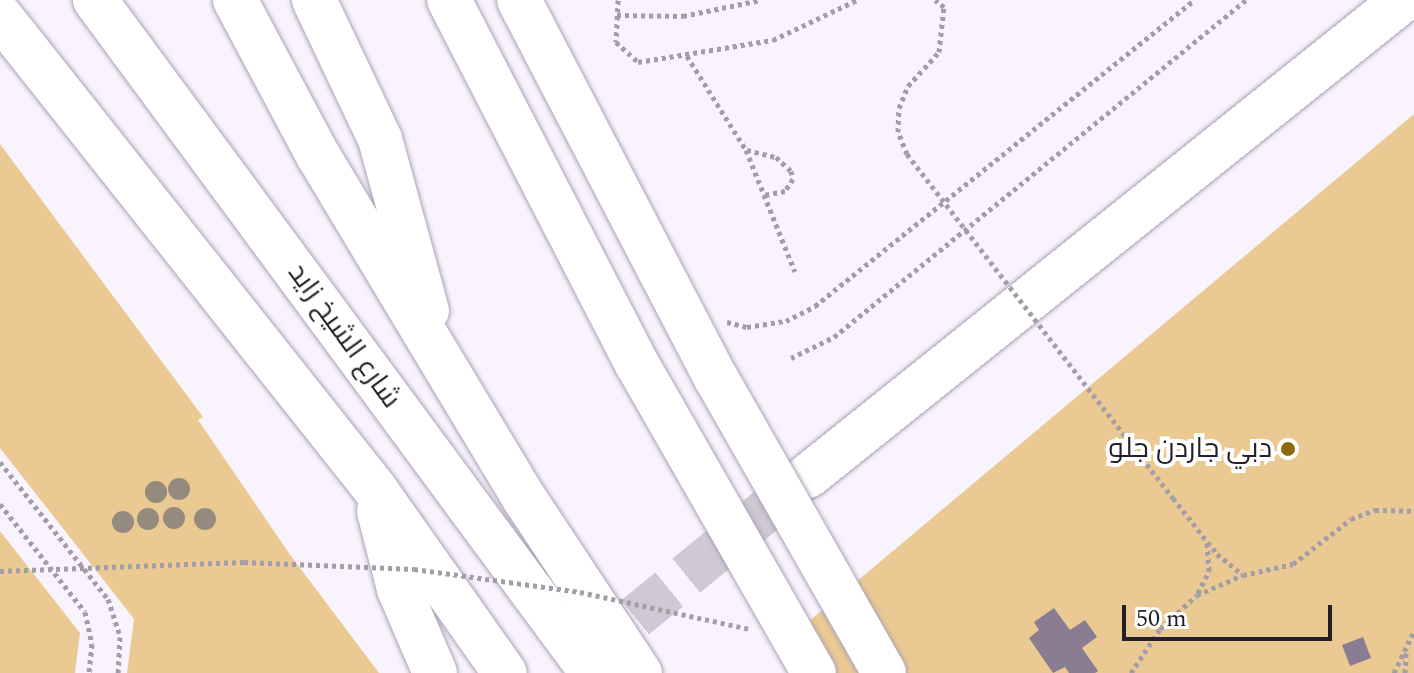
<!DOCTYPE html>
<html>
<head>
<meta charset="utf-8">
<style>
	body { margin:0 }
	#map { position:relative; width:1414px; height:673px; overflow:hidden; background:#f8f3fd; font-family:Spectral,Cairo,serif }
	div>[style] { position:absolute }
	.green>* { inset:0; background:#eaca92 }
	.building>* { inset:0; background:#897c93 }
	.highway-tunnel>* { height:44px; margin-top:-22px; transform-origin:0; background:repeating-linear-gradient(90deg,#cec9d2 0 44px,transparent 0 66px) }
	.path>* { height:5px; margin-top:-2.5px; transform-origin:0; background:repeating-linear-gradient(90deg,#a29da6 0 4px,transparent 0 8px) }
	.roads { filter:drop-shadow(0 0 2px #ada0b8) drop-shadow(0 0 2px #ada0b8) }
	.highway>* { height:44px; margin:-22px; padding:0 22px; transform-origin:22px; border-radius:22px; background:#fff }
	.path-bridge>* { height:5px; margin-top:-2.5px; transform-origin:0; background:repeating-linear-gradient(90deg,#a29da6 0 4px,transparent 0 8px) }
	.bridges { filter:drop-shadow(0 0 2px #ada0b8) drop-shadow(0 0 2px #ada0b8) }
	.highway-bridge>* { height:44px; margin:-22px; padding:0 22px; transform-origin:22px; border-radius:22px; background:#fff }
	.trees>* { width:22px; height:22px; margin:-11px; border-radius:50%; background:#958a7e }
	.dots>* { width:22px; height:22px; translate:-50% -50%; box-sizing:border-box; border:4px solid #fff; border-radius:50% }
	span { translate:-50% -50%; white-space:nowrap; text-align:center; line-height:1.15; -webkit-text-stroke:8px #fff; paint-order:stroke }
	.street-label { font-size:28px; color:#241f28 }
	.poi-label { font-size:28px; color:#241f28 }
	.right { translate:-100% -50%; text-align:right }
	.scale { position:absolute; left:1122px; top:605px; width:210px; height:36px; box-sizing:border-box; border:4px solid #241f28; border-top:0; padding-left:10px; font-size:24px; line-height:28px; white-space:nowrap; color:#241f28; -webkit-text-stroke:6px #fff; paint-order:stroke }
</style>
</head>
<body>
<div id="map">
	<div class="green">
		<i style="clip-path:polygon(1414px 114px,1414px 673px,833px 673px,807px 623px)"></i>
		<i style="clip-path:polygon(0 144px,203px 417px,198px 420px,291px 556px,379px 673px,127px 673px,134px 619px,0 448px)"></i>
		<i style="clip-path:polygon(0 531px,80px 633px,75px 673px,0 673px)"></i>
	</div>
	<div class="building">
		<i style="clip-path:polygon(1054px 608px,1070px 630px,1085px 620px,1097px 637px,1082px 648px,1098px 671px,1095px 673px,1069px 673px,1065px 667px,1053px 673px,1029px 638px,1039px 630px,1034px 622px)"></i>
		<i style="clip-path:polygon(1363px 637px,1371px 658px,1350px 666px,1342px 645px)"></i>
	</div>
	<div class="highway-tunnel">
		<i style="left:584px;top:659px;width:289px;rotate:-39.2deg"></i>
	</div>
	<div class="path">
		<i style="left:618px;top:0;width:42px;rotate:92.7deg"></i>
		<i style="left:616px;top:42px;width:30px;rotate:42deg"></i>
		<i style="left:638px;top:62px;width:137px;rotate:-9.3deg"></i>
		<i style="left:773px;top:40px;width:93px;rotate:-25.5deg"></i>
		<i style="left:617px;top:15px;width:66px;rotate:0.9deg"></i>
		<i style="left:683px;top:16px;width:79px;rotate:-11.7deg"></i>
		<i style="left:687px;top:56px;width:111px;rotate:57.9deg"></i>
		<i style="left:746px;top:150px;width:131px;rotate:68.1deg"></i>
		<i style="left:747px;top:150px;width:30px;rotate:14deg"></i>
		<i style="left:776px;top:157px;width:21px;rotate:43deg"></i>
		<i style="left:791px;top:171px;width:8px;rotate:76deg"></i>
		<i style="left:793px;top:179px;width:14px;rotate:124deg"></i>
		<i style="left:785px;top:191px;width:20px;rotate:169deg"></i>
		<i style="left:907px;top:154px;width:24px;rotate:-112deg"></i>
		<i style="left:898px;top:132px;width:24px;rotate:-88deg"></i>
		<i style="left:899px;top:108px;width:24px;rotate:-68deg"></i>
		<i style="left:908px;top:86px;width:46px;rotate:-47.6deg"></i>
		<i style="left:939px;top:52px;width:45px;rotate:-83.7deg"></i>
		<i style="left:944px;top:7px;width:11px;rotate:-142deg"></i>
		<i style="left:727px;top:322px;width:21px;rotate:14deg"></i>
		<i style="left:747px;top:327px;width:39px;rotate:-9deg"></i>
		<i style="left:786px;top:321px;width:33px;rotate:-27deg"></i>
		<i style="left:815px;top:306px;width:487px;rotate:-38.9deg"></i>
		<i style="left:791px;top:358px;width:48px;rotate:-26deg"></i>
		<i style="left:834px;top:337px;width:532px;rotate:-39.28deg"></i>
		<i style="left:0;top:462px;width:174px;rotate:51.8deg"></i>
		<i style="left:108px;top:599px;width:40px;rotate:72deg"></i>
		<i style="left:120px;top:637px;width:36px;rotate:93deg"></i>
		<i style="left:1173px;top:498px;width:71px;rotate:51.8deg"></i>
		<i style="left:1217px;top:554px;width:32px;rotate:39deg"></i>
		<i style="left:0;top:504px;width:137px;rotate:51.8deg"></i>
		<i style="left:85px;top:612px;width:33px;rotate:78deg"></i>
		<i style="left:92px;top:644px;width:29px;rotate:96deg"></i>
		<i style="left:1198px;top:593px;width:25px;rotate:-63deg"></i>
		<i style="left:1209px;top:571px;width:29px;rotate:-94deg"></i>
		<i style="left:1131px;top:673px;width:53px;rotate:-56.6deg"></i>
		<i style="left:1160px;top:629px;width:50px;rotate:-42.6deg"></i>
		<i style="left:1197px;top:595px;width:50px;rotate:-23.5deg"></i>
		<i style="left:1243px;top:575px;width:51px;rotate:-12.4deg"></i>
		<i style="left:1293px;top:564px;width:73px;rotate:-37.8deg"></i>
		<i style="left:1351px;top:519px;width:26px;rotate:-21deg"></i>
		<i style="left:1375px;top:510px;width:39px;rotate:1deg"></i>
		<i style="left:1394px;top:673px;width:47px;rotate:-64.5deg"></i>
		<i style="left:1405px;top:673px;width:21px;rotate:-87deg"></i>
	</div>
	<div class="roads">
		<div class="highway">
			<i style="left:95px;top:0;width:837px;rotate:53.55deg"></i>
			<i style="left:235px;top:0;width:178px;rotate:61.9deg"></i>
			<i style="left:319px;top:157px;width:398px;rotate:59deg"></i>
			<i style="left:524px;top:498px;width:210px;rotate:56.5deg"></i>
			<i style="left:314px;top:0;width:154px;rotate:64.6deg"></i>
			<i style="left:380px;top:139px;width:178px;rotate:74.7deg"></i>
			<i style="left:0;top:16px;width:604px;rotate:51.59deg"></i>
			<i style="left:375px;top:489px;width:225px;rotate:54.8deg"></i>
			<i style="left:808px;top:476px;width:762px;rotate:-38.66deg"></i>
			<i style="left:379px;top:511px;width:81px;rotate:75.6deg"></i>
			<i style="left:399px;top:589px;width:91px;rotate:66.8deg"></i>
		</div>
	</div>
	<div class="path-bridge">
		<i style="left:907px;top:154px;width:435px;rotate:52.3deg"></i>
		<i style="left:0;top:571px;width:244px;rotate:-2.1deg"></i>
		<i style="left:244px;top:562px;width:170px;rotate:2.4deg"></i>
		<i style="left:414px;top:569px;width:168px;rotate:7.9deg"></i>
		<i style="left:580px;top:592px;width:173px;rotate:12.3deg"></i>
	</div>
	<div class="bridges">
		<div class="highway-bridge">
			<i style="left:449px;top:0;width:410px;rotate:62.7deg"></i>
			<i style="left:637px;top:364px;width:356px;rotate:60.2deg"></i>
			<i style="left:519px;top:0;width:426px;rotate:62.5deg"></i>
			<i style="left:716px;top:378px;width:339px;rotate:60.3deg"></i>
		</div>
	</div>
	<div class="trees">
		<i style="left:179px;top:489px"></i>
		<i style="left:156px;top:492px"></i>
		<i style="left:174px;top:518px"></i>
		<i style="left:148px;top:519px"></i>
		<i style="left:205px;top:519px"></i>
		<i style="left:123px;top:522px"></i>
	</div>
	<div class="dots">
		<i style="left:1288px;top:449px;background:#916810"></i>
	</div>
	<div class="street-label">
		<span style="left:344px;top:336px;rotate:54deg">شارع الشيخ زايد</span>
	</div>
	<div class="poi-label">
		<span class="right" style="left:1272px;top:449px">دبي جاردن جلو</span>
	</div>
	<div class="scale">50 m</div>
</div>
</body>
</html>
